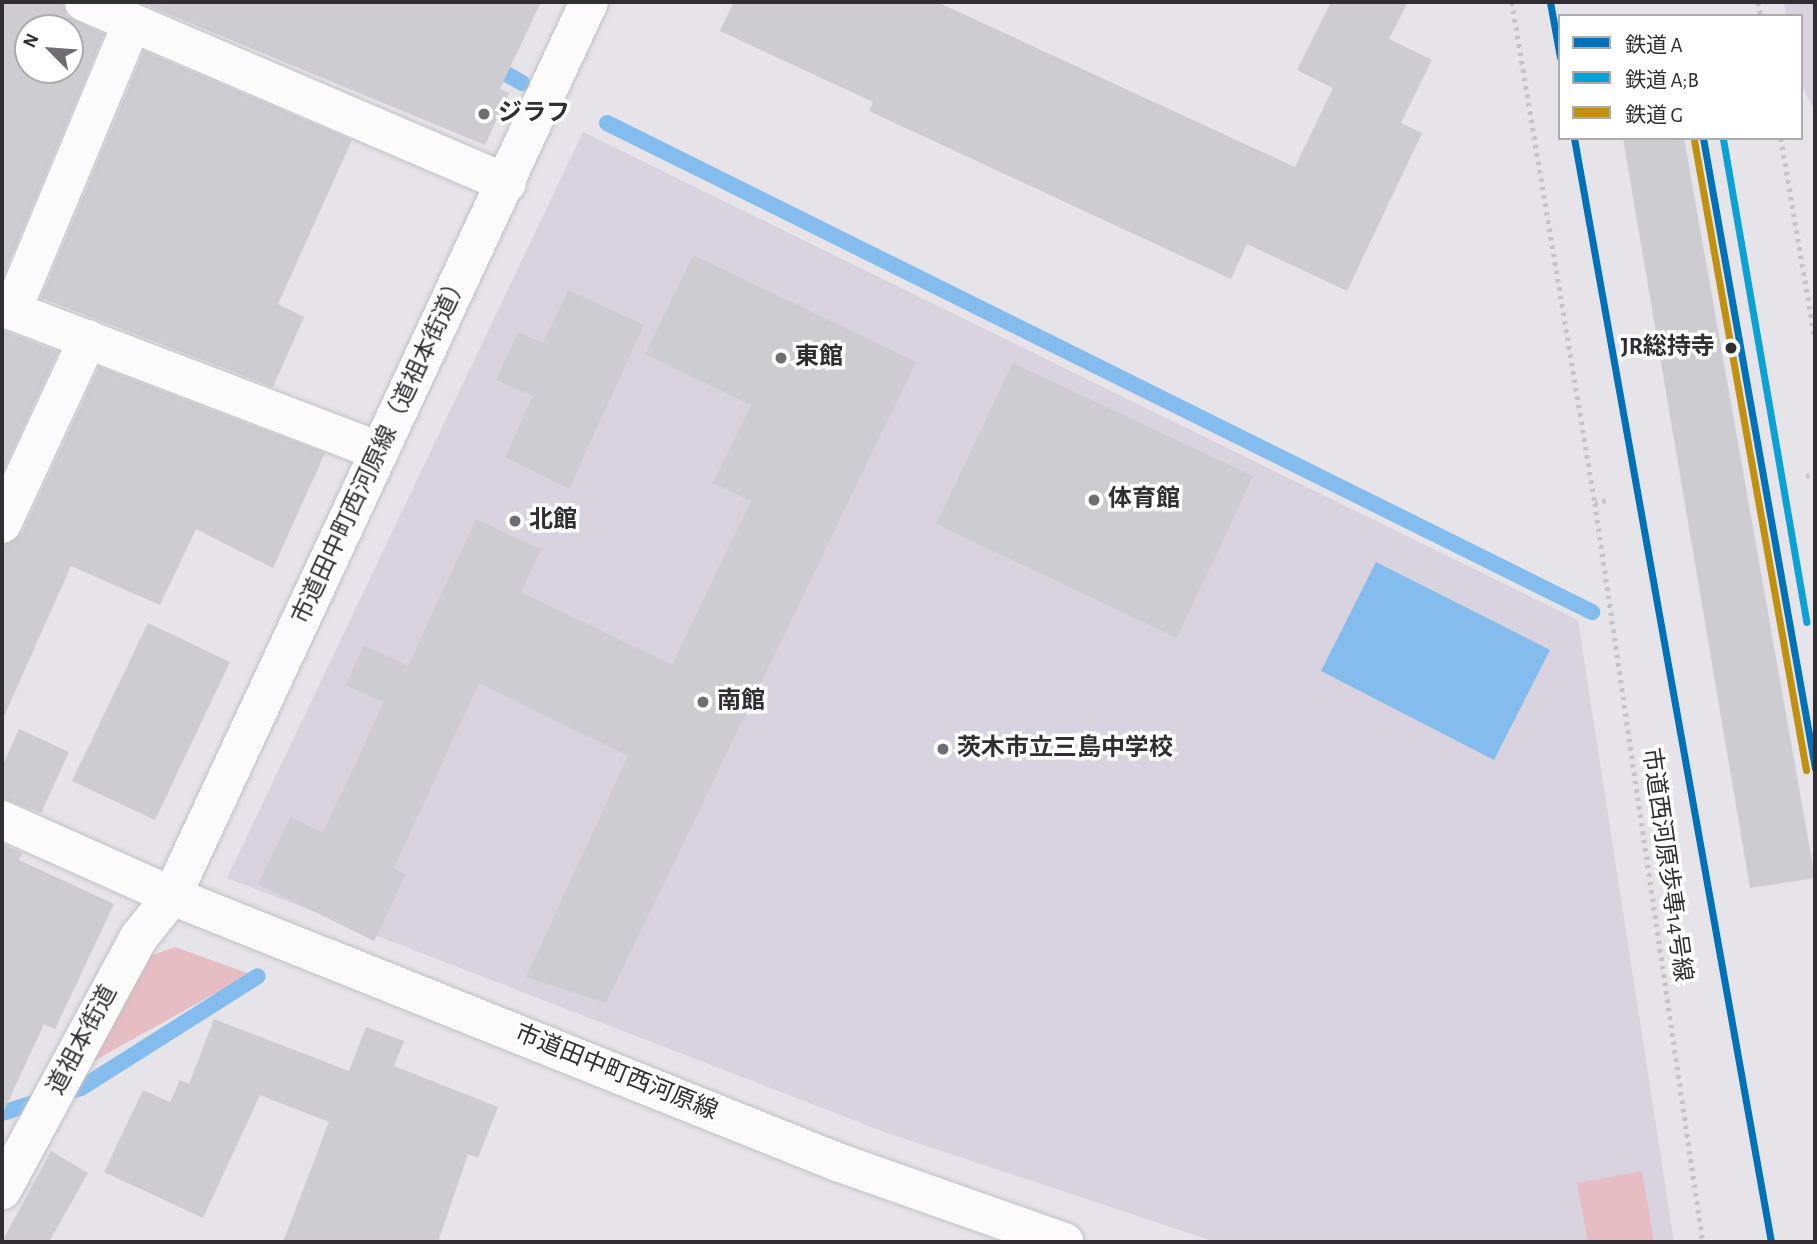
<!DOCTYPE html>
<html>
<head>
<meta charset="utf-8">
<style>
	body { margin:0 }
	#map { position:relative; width:1817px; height:1244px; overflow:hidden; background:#e6e3e9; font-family:"Alegreya Sans","Noto Sans JP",sans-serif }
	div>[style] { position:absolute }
	.built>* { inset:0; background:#d9d3df }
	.green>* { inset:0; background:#e7bdc4 }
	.water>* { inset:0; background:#83bced }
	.stream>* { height:16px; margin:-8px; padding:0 8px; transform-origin:8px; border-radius:8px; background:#83bced }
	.building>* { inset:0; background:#ccccd1 }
	.path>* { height:4.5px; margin-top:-2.25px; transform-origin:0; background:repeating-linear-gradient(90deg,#c4c3c5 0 3.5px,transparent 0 8.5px) }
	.roads { filter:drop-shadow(0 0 2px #c2c0c5) drop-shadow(0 0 2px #c2c0c5) }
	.street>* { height:38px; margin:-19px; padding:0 19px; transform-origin:19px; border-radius:19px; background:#fbfbfc }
	.secondary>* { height:38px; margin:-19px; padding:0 19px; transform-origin:19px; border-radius:19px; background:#fbfbfc }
	.rail-1>* { height:7px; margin:-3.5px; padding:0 3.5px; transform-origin:3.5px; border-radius:3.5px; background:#0072ba }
	.rail-2>* { height:7px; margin:-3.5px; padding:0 3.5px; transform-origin:3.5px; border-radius:3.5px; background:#0aa2d6 }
	.rail-3>* { height:7px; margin:-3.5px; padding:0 3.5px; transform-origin:3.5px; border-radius:3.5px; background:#c1900f }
	.dots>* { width:19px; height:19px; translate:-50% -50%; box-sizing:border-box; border:4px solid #fff; border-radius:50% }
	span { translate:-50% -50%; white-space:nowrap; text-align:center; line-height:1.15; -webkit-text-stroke:7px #fff; paint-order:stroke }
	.poi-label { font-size:24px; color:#302e32; font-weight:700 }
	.left { translate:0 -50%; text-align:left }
	.stop-label { font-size:24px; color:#302e32; font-weight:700 }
	.right { translate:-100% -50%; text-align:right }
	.street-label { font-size:24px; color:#302e32 }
	.frame { position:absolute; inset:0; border:4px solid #302e32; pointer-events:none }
	.legend { position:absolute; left:1558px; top:14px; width:245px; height:126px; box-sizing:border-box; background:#fff; border:2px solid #acabad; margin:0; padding:9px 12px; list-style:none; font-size:21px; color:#302e32 }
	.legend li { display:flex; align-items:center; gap:14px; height:35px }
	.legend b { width:35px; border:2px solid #acabad }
	.north { position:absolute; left:14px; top:14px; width:70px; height:70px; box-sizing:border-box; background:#fff; border:2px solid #acabad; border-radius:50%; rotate:295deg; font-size:19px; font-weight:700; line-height:28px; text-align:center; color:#302e32 }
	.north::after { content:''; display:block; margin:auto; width:24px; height:32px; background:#706d72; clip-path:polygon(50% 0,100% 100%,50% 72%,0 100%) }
</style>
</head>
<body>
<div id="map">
	<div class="built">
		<i style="clip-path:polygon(1784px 2px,1815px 2px,1815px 112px,1801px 84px,1801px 16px,1786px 16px)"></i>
		<i style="clip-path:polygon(583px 132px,1578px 620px,1674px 1242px,1216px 1242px,887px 1133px,227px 878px)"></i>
	</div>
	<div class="green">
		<i style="clip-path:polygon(175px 947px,250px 974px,90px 1063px,139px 960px)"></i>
		<i style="clip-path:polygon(1642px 1171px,1654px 1242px,1588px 1242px,1577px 1183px)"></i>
	</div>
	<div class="water">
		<i style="clip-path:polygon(1376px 562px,1550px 650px,1494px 760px,1321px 671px)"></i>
	</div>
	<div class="stream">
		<i style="left:490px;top:65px;width:37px;rotate:29deg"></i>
		<i style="left:607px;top:123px;width:1100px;rotate:26.4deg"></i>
		<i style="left:2px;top:1113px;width:83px;rotate:-17.6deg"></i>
		<i style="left:81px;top:1088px;width:209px;rotate:-32.3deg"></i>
	</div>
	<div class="building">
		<i style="clip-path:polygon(evenodd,2px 2px,63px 2px,67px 16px,104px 34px,2px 279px,2px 2px,28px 28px,70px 28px,70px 70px,28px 70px,28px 28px)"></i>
		<i style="clip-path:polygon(139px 2px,541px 2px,500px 89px,509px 93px,485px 145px)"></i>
		<i style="clip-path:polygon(734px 2px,937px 2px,1295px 167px,1333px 88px,1297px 70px,1331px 2px,1408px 2px,1389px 39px,1432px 60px,1401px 123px,1422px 133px,1347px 291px,1247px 244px,1231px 279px,869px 111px,873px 102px,720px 31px)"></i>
		<i style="clip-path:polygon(144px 51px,352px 140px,278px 304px,304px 317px,273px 387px,41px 298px)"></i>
		<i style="clip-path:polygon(1623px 138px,1684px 138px,1815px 878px,1750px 888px)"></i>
		<i style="clip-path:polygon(693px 255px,916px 362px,606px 1003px,526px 977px,628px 756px,479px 683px,394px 868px,406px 874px,374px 941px,258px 884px,291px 817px,323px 833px,384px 702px,346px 685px,364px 645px,408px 666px,476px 519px,541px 549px,521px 592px,672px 665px,751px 501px,713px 483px,751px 405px,645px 354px)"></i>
		<i style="clip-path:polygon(568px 290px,644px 325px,569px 489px,505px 457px,533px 396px,496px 380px,518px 332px,543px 343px)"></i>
		<i style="clip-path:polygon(2px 330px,58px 352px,2px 473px)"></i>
		<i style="clip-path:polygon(1013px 363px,1253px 476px,1177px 638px,936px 524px)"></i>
		<i style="clip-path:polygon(99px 367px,325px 453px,273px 568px,196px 529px,160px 605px,71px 566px,2px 721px,2px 545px,22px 533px)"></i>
		<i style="clip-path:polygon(148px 623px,230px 662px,155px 820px,72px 781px)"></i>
		<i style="clip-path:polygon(19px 729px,69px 752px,41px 813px,2px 798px,2px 767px)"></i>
		<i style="clip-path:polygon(2px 844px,22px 853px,19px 860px,114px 904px,55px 1029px,44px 1024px,2px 1115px)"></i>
		<i style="clip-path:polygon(214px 1019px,349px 1071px,366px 1027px,404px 1041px,394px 1066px,498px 1107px,478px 1158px,468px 1154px,438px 1242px,283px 1242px,329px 1122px,260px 1095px,203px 1218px,104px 1172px,143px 1090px,170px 1102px,180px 1080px,189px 1084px)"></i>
		<i style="clip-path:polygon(51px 1151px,88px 1173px,49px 1242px,2px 1242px)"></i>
	</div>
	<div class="path">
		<i style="left:1512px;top:2px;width:508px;rotate:80.59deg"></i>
		<i style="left:1758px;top:2px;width:14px;rotate:78deg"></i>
		<i style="left:1781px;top:138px;width:203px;rotate:80.4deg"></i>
		<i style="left:1806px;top:476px;width:9px;rotate:-13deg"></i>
		<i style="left:1606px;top:501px;width:11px;rotate:170deg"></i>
		<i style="left:1595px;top:503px;width:747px;rotate:81.69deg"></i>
	</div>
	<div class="roads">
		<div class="street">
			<i style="left:84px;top:2px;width:460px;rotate:23.2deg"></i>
			<i style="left:2px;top:307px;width:404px;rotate:20.9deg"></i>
			<i style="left:12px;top:311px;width:312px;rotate:-67.4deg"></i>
			<i style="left:2px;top:524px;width:204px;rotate:-65.1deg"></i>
			<i style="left:2px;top:820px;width:186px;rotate:24.1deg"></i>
			<i style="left:172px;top:896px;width:53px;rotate:128.8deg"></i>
			<i style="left:139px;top:937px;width:288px;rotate:118.4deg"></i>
		</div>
		<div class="secondary">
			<i style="left:589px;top:2px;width:986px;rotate:115.01deg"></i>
			<i style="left:172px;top:896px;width:719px;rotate:21.79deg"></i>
			<i style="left:840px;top:1163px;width:238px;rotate:19.4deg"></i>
		</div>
	</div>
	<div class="rail-1">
		<i style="left:1550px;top:2px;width:56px;rotate:79.7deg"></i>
		<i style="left:1574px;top:138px;width:1121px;rotate:79.88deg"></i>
		<i style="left:1703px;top:138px;width:640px;rotate:79.92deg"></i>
	</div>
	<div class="rail-2">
		<i style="left:1723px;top:139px;width:490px;rotate:80.2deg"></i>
	</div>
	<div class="rail-3">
		<i style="left:1694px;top:140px;width:640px;rotate:79.92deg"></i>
	</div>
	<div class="dots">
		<i style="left:484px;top:114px;background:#706d72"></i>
		<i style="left:1731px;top:348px;background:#302e32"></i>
		<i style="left:781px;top:358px;background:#706d72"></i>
		<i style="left:1094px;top:500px;background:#706d72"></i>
		<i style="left:515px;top:521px;background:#706d72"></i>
		<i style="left:703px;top:702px;background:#706d72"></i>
		<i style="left:943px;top:749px;background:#706d72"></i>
	</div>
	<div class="poi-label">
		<span class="left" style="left:498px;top:114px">ジラフ</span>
		<span class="left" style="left:795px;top:358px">東館</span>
		<span class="left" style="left:1108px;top:500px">体育館</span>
		<span class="left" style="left:529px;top:521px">北館</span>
		<span class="left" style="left:717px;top:702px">南館</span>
		<span class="left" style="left:957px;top:749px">茨木市立三島中学校</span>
	</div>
	<div class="stop-label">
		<span class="right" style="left:1715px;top:348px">JR総持寺</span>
	</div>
	<div class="street-label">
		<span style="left:381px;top:449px;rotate:-65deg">市道田中町西河原線（道祖本街道）</span>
		<span style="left:1666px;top:865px;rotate:82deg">市道西河原歩専14号線</span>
		<span style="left:83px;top:1040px;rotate:-62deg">道祖本街道</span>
		<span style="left:616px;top:1073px;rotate:22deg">市道田中町西河原線</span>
	</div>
	<div class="frame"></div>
	<ul class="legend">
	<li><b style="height:9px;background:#0072ba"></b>鉄道 A</li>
	<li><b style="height:9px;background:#0aa2d6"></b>鉄道 A;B</li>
	<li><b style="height:9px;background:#c1900f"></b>鉄道 G</li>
	</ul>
	<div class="north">N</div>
</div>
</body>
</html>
